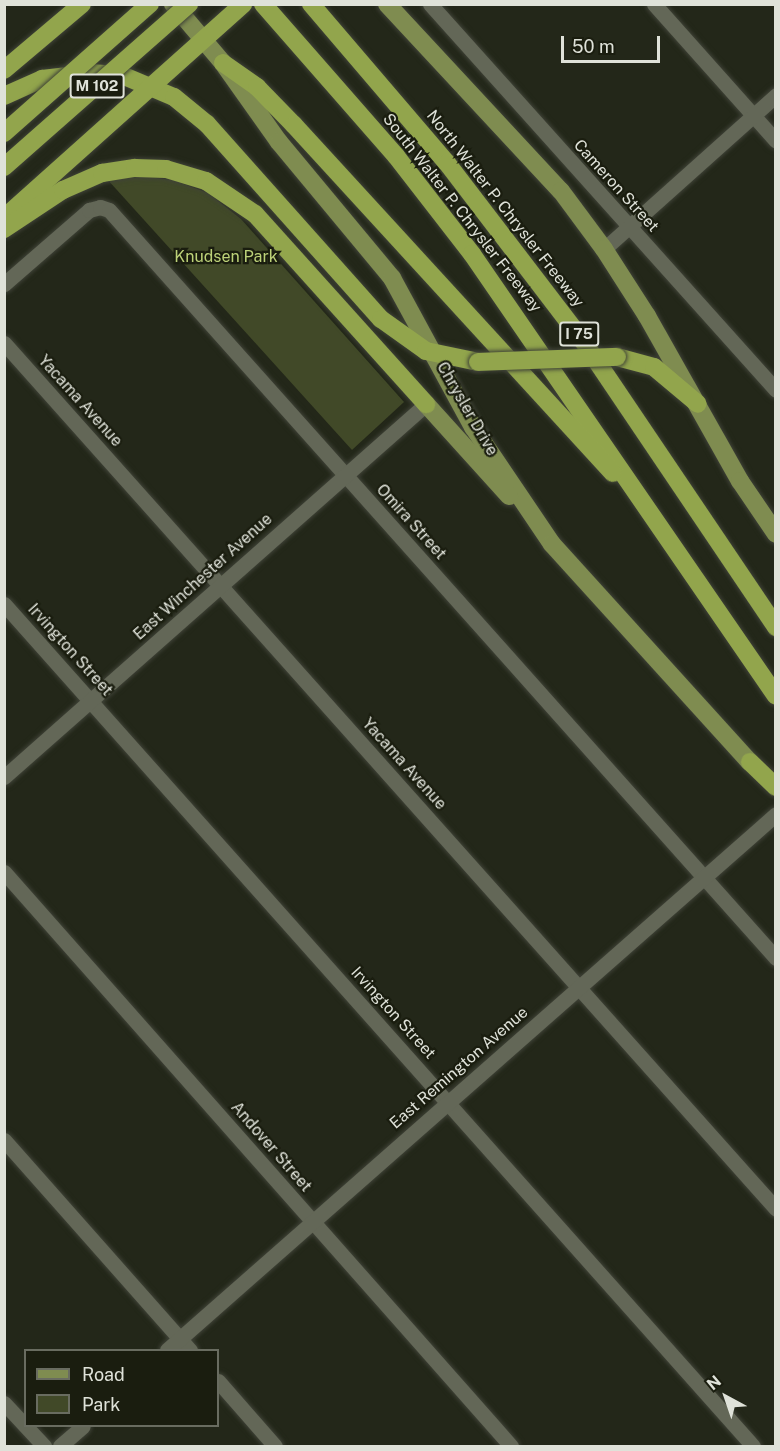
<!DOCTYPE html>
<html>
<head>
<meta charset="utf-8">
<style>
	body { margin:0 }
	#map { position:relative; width:780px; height:1451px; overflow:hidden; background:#232719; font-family:"Public Sans",sans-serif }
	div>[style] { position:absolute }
	.green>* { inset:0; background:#414928 }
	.roads { filter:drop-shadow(0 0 2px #3f4237) drop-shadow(0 0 2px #3f4237) }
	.street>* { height:15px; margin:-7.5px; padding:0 7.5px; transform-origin:7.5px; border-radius:7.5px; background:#636757 }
	.primary>* { height:18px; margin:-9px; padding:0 9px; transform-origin:9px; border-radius:9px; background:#7f8c50 }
	.highway>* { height:18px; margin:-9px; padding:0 9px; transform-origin:9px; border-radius:9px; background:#92a54c }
	.bridges { filter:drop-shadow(0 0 2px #3f4237) drop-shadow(0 0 2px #3f4237) }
	.highway-bridge>* { height:18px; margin:-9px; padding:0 9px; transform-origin:9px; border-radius:9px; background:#92a54c }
	span { translate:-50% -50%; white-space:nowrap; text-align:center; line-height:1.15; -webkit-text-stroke:4.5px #1a1d0f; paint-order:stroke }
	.shield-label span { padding:2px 4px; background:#1a1d0f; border:2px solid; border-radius:4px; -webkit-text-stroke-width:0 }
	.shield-label { font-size:15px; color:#dfe2d9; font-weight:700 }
	.street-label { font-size:16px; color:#dfe2d9 }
	.park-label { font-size:16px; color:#bdd279 }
	.frame { position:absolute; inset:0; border:6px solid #dfe2d9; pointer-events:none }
	.legend { position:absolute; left:24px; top:1349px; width:195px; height:78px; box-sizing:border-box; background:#1a1d0f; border:2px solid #696c60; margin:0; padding:8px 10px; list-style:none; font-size:18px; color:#dfe2d9 }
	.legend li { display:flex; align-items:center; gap:12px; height:30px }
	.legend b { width:30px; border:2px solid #696c60 }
	.north { position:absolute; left:696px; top:1367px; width:60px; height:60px; -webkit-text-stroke:4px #1a1d0f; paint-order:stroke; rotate:320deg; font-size:16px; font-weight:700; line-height:24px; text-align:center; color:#dfe2d9 }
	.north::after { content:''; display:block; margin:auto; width:21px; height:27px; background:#dfe2d9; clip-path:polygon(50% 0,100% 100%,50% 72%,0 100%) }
	.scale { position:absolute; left:561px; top:36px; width:99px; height:27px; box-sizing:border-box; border:3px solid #dfe2d9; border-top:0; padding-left:8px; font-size:18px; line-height:21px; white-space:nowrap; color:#dfe2d9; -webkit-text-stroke:4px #1a1d0f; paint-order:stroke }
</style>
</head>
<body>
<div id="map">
	<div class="green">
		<i style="clip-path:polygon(139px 176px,173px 180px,208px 193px,241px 219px,404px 402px,352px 450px,107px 179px)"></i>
	</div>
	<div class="roads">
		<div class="street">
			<i style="left:430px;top:4px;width:518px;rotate:48.13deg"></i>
			<i style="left:654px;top:4px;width:183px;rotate:48.3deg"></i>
			<i style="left:604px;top:249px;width:231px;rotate:-41.8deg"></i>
			<i style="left:4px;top:284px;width:113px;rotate:-41deg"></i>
			<i style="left:89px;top:210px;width:11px;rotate:-15deg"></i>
			<i style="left:100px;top:207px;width:9px;rotate:18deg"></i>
			<i style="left:109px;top:210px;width:1002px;rotate:48.28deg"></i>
			<i style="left:4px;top:343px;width:1160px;rotate:48.28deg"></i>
			<i style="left:4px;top:604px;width:1127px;rotate:48.35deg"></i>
			<i style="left:4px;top:777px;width:563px;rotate:-41.47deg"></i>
			<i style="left:4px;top:872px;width:766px;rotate:48.55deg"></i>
			<i style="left:4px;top:1140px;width:281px;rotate:48.5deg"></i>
			<i style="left:167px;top:1350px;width:811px;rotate:-41.35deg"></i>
			<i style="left:218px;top:1381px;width:86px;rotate:48.8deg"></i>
			<i style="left:4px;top:1403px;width:59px;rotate:47.1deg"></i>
			<i style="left:60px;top:1446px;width:30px;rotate:-41deg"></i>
		</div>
		<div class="primary">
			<i style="left:173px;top:4px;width:77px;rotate:49.7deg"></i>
			<i style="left:223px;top:63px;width:97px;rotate:54.7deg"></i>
			<i style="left:279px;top:142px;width:177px;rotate:50.3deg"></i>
			<i style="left:392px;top:278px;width:170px;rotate:61.5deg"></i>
			<i style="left:473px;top:427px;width:141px;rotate:56deg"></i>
			<i style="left:552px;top:544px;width:294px;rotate:47.8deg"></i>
			<i style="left:387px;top:4px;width:255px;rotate:47.1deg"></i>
			<i style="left:561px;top:191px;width:72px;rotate:53.4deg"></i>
			<i style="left:604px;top:249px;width:80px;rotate:57.3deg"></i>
			<i style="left:647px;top:316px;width:189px;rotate:60.6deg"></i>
			<i style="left:740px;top:481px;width:64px;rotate:55.8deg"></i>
			<i style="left:426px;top:404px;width:124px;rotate:47.9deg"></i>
		</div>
		<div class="highway">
			<i style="left:263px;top:4px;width:202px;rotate:48.8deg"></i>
			<i style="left:396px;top:156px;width:124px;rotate:52.2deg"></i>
			<i style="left:472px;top:254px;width:536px;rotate:55.48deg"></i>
			<i style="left:311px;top:4px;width:209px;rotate:49.5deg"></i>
			<i style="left:447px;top:163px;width:220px;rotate:52.6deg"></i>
			<i style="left:581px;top:338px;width:349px;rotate:56deg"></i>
			<i style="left:223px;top:63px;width:42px;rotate:35.2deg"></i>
			<i style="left:257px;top:87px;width:53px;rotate:45.8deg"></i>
			<i style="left:294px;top:125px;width:472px;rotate:47.5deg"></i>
			<i style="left:4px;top:70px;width:102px;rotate:-40.2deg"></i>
			<i style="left:4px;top:96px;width:42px;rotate:-24.1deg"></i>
			<i style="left:42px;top:79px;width:50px;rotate:-6.8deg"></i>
			<i style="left:92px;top:73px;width:32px;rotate:5deg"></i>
			<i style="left:124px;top:76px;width:54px;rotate:22.8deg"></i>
			<i style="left:174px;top:97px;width:43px;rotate:39.3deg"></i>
			<i style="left:207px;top:124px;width:261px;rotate:48.3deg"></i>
			<i style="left:381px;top:319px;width:55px;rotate:35.4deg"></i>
			<i style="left:426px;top:351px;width:53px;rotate:11.9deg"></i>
			<i style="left:4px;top:218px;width:321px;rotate:-41.8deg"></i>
			<i style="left:4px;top:229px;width:71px;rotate:-33.5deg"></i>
			<i style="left:63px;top:190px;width:43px;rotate:-23.6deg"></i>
			<i style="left:102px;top:173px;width:33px;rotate:-9deg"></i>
			<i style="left:135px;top:168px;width:31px;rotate:2deg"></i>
			<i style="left:166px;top:169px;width:42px;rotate:16.7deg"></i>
			<i style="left:206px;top:181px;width:59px;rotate:34deg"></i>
			<i style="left:255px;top:214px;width:256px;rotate:48deg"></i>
			<i style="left:617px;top:357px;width:38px;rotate:15deg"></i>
			<i style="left:654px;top:367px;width:57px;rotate:40.1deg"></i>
			<i style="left:750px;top:762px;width:36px;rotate:44deg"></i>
		</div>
	</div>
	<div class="bridges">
		<div class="highway-bridge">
			<i style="left:4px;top:133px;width:195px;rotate:-41.5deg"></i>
			<i style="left:4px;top:167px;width:247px;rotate:-41.4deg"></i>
			<i style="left:478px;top:362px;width:139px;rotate:-2.1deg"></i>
		</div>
	</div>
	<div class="shield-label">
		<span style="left:97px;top:86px">M 102</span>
		<span style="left:579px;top:334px">I 75</span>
	</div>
	<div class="street-label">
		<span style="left:616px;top:186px;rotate:48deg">Cameron Street</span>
		<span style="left:505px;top:209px;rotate:52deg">North Walter P. Chrysler Freeway</span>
		<span style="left:462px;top:213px;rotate:52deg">South Walter P. Chrysler Freeway</span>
		<span style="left:80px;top:401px;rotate:48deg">Yacama Avenue</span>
		<span style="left:467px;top:409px;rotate:60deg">Chrysler Drive</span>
		<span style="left:411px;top:522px;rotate:48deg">Omira Street</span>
		<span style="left:203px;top:577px;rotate:-42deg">East Winchester Avenue</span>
		<span style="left:70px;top:650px;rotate:48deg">Irvington Street</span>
		<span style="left:404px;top:764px;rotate:48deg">Yacama Avenue</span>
		<span style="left:393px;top:1013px;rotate:48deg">Irvington Street</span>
		<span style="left:459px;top:1068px;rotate:-41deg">East Remington Avenue</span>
		<span style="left:271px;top:1147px;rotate:49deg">Andover Street</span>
	</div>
	<div class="park-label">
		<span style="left:226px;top:257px">Knudsen Park</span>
	</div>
	<div class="frame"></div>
	<ul class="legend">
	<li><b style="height:8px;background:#7f8c50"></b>Road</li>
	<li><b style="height:16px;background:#414928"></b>Park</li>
	</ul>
	<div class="north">N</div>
	<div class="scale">50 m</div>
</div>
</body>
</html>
